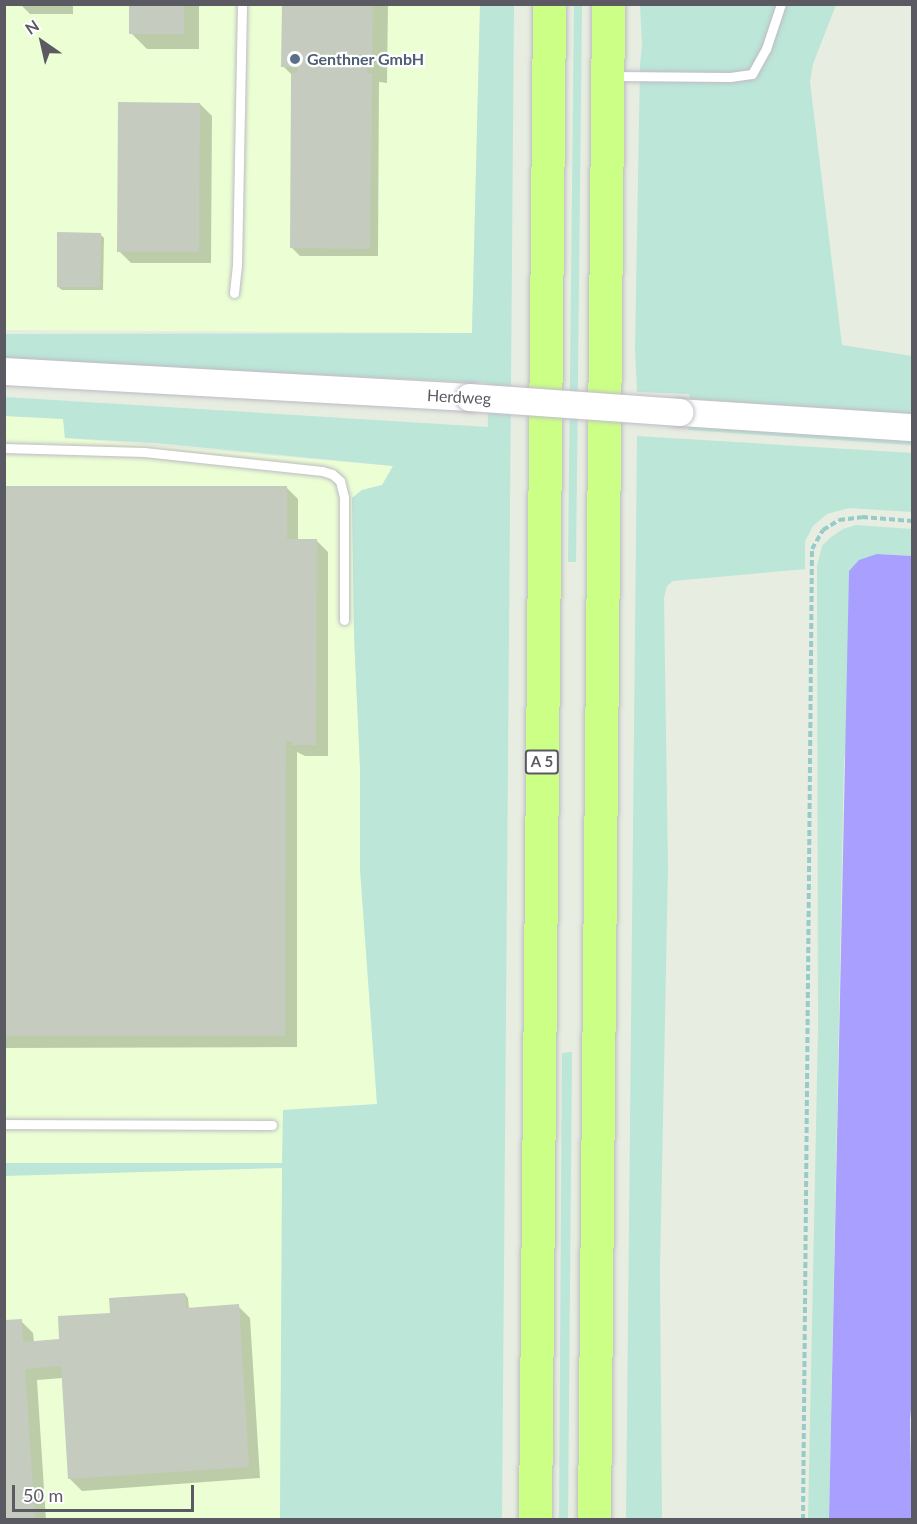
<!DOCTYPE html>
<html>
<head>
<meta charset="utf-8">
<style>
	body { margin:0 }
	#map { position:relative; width:917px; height:1524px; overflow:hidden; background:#e7ede1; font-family:Lato,sans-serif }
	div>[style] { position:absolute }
	.commercial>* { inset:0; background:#ecffd4 }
	.green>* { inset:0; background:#bce6d8 }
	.water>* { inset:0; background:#a99fff }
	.shadow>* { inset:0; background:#0003 }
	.building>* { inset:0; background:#c6cbbf }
	.path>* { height:4px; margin-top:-2px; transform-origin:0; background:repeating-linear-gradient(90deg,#97cbca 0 6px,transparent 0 9px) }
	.roads { filter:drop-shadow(0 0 2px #bdbbc3) drop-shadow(0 0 2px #bdbbc3) }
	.lane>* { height:9px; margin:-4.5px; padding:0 4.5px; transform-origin:4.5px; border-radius:4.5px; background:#fff }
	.secondary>* { height:27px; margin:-13.5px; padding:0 13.5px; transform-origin:13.5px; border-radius:13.5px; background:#fff }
	.highway>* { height:33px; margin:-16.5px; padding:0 16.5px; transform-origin:16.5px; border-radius:16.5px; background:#ccff86 }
	.bridges { filter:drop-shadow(0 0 2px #c0bdc7) drop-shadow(0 0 2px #c0bdc7) }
	.secondary-bridge>* { height:27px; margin:-13.5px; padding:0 13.5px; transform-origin:13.5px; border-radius:13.5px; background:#fff }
	.dots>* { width:16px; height:16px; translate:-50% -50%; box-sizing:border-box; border:3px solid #fff; border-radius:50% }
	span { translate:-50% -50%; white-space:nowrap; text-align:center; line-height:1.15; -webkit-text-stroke:4.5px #fff; paint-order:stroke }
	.shield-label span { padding:2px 4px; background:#fff; border:2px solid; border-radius:4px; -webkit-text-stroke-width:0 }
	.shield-label { font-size:15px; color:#5b5962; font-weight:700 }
	.service-label { font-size:16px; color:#4e5e75; font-weight:700 }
	.left { translate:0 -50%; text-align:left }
	.street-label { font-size:16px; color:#5b5962 }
	.frame { position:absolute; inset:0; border:6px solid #5b5962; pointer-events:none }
	.north { position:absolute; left:12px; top:12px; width:60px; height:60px; -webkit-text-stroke:4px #fff; paint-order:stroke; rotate:326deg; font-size:16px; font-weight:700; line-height:24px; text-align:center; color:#5b5962 }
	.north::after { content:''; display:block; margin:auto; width:21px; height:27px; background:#5b5962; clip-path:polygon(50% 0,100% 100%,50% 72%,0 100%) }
	.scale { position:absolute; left:12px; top:1485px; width:182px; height:27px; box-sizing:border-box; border:3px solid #5b5962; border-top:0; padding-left:8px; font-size:18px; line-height:21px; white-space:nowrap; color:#5b5962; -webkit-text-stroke:4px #fff; paint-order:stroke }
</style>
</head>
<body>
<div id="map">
	<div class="commercial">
		<i style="clip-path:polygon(5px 5px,480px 5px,472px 333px,5px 330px)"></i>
		<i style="clip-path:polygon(5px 416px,63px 419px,65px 438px,393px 466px,382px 485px,362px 490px,352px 498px,354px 635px,360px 768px,360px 869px,377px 1104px,283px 1110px,280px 1519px,5px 1520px)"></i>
	</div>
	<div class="green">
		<i style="clip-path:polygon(582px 4px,576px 562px,568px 562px,574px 5px)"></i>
		<i style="clip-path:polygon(480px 5px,514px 5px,502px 1519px,280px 1519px,282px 1168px,4px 1176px,5px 1163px,282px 1163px,283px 1110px,377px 1104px,360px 869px,360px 768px,354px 635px,352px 498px,362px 490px,382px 485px,393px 466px,156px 443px,65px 438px,63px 419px,5px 416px,5px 397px,488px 427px,487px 383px,5px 360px,5px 334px,472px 333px)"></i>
		<i style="clip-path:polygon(640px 5px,836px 5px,813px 64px,810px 82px,842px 345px,912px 356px,912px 414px,690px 399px,689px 394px,637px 392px,635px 349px,640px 65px,642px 45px)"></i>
		<i style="clip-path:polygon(688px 426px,912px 439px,912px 445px,688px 430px)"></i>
		<i style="clip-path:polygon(637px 436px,912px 453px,912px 512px,849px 508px,827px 514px,813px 526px,805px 541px,805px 569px,673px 581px,667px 586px,664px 598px,668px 868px,660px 1271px,662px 1520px,626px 1519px)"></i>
		<i style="clip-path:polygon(856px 525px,912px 529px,912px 556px,877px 554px,844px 761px,829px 1519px,808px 1520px,818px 1029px,817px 566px,822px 546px,830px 538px,843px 529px)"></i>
		<i style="clip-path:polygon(572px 1052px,568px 1519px,559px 1520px,562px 1053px)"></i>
	</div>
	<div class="water">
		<i style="clip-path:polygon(877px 554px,912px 556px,912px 1399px,910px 1420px,912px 1519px,829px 1520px,849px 571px,859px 560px)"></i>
	</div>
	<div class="shadow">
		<i style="clip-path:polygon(20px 4px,73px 4px,73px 14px,30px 14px)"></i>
		<i style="clip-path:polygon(131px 4px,199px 4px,199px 49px,147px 49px,131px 33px)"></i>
		<i style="clip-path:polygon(283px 4px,388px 4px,387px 83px,379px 82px,378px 256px,300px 256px,292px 248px,293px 76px,283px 66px)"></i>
		<i style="clip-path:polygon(200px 104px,212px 116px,211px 263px,131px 263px,119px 251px)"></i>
		<i style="clip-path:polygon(100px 234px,104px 238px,103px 290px,62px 290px,58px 287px)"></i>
		<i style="clip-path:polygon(4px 487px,286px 487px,298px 499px,298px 540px,316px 540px,328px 552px,328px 756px,305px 756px,297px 752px,297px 1047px,4px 1048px)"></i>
		<i style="clip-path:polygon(185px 1294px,188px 1298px,189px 1309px,238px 1306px,250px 1318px,260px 1478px,82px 1491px,70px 1479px,63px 1378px,37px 1380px,46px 1520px,4px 1520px,4px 1310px,5px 1322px,21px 1321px,33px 1333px,34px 1342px,61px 1341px,114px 1314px)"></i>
	</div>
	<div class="building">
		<i style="clip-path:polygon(129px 4px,184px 4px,184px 34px,129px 34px)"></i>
		<i style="clip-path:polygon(282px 4px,373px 4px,372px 67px,367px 67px,367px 73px,372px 73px,370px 249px,290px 248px,291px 73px,297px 73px,297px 67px,281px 67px)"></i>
		<i style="clip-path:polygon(118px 102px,200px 103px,199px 252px,117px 252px)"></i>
		<i style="clip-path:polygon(57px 232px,101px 233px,100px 287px,57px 287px)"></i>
		<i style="clip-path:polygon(4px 486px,287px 486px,287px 539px,317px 539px,316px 745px,292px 745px,292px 741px,286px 741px,285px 1036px,4px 1036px)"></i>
		<i style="clip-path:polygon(185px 1293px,186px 1308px,239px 1304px,249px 1467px,68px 1479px,61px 1366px,25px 1369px,35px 1520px,4px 1520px,4px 1320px,22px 1319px,23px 1342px,59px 1339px,58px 1316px,110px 1313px,109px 1298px)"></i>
	</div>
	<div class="path">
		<i style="left:803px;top:1520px;width:971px;rotate:-89.47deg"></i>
		<i style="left:812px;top:549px;width:22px;rotate:-60deg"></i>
		<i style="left:823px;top:530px;width:19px;rotate:-32deg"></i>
		<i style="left:839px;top:520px;width:23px;rotate:-7deg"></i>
		<i style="left:862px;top:517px;width:50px;rotate:4.6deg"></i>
	</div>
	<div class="roads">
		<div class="lane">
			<i style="left:614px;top:76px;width:116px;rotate:0.5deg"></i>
			<i style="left:730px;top:77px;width:22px;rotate:-8deg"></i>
			<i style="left:752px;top:74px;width:29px;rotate:-61deg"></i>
			<i style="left:766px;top:49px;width:47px;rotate:-71.6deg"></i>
			<i style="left:234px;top:293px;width:28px;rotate:-84deg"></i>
			<i style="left:237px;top:265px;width:261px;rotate:-88.9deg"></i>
			<i style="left:4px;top:448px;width:140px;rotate:1.6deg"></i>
			<i style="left:144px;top:452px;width:179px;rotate:6.1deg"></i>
			<i style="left:322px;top:471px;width:10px;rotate:17deg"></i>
			<i style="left:332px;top:474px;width:11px;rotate:41deg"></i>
			<i style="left:340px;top:481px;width:16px;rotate:76deg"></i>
			<i style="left:344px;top:497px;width:123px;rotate:90deg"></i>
			<i style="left:4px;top:1124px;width:268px;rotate:0.2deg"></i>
		</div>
		<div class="secondary">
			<i style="left:4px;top:371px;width:466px;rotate:3.2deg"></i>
			<i style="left:679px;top:412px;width:233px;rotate:3.7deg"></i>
		</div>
		<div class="highway">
			<i style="left:535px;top:1520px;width:1516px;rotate:-89.47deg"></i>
			<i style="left:594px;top:1520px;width:1516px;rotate:-89.47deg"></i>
		</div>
	</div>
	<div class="bridges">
		<div class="secondary-bridge">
			<i style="left:469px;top:397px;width:211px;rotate:4.1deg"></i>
		</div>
	</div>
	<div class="dots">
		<i style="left:295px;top:59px;background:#5c6f8a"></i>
	</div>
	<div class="shield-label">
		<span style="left:542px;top:762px">A 5</span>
	</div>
	<div class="service-label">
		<span class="left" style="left:307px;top:59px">Genthner GmbH</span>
	</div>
	<div class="street-label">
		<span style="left:459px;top:397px;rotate:3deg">Herdweg</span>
	</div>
	<div class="frame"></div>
	<div class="north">N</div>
	<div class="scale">50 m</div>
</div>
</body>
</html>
